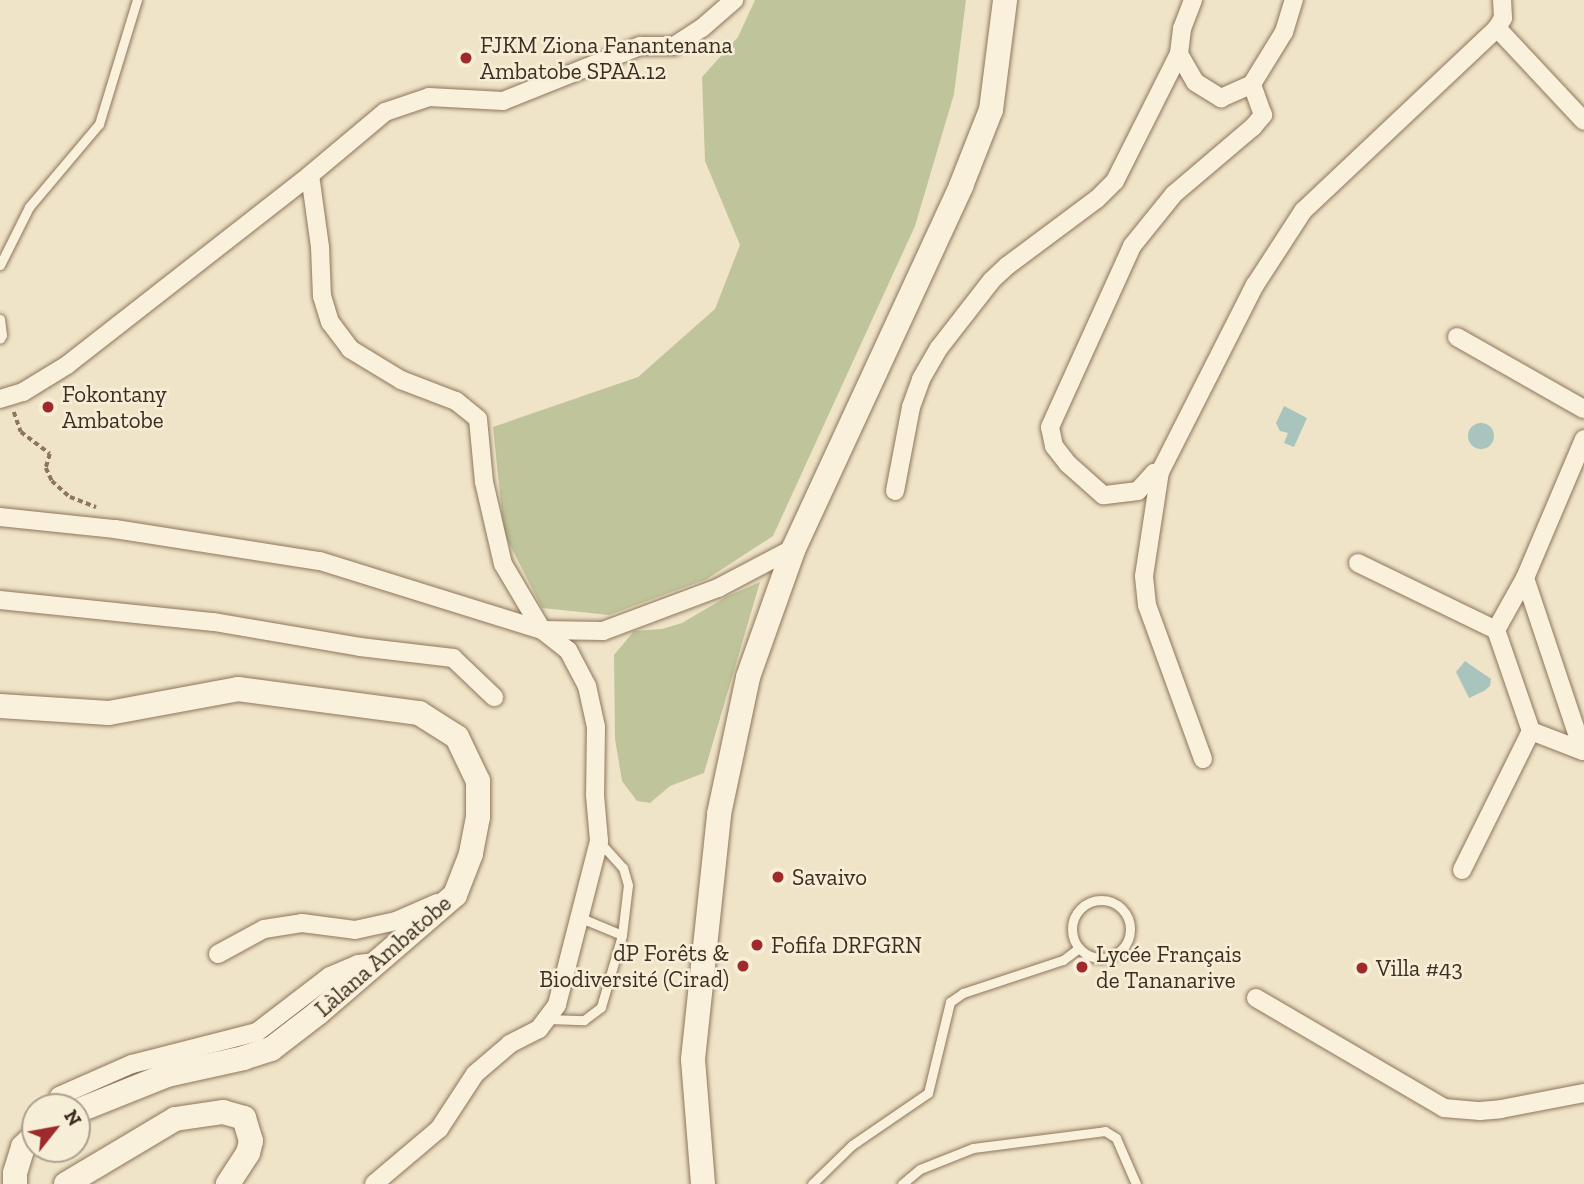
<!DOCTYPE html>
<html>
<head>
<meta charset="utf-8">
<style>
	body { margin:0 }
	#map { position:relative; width:1584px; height:1184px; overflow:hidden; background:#f0e4c8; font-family:"Zilla Slab",serif }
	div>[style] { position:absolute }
	.cemetery>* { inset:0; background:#bfc49a }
	.water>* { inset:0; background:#a9c4bc }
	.round { border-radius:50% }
	.path>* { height:3.5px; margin-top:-1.75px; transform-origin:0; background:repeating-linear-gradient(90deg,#8d765c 0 5px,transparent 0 8.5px) }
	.roads { filter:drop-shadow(0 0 2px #8d765c) drop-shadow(0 0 2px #8d765c) }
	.lane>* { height:9px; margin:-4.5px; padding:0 4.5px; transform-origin:4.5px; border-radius:4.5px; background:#faf1dc }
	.lane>.ring { margin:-4.5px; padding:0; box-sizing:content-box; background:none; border:9px solid #faf1dc; border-radius:50% }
	.street>* { height:18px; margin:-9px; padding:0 9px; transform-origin:9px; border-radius:9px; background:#faf1dc }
	.secondary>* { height:24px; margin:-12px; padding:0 12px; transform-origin:12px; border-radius:12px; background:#faf1dc }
	.dots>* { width:19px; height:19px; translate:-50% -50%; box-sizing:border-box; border:4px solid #f7eed8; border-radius:50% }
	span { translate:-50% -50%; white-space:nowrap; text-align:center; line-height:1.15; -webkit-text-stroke:5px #f7eed8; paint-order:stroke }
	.poi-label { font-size:23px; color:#3d2e20 }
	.left { translate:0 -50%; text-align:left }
	.right { translate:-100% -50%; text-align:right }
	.street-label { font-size:23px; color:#3d2e20 }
	.north { position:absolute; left:21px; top:1093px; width:70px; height:70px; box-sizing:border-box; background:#f7eed8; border:2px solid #ada18e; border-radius:50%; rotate:59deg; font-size:19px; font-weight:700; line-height:28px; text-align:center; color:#3d2e20 }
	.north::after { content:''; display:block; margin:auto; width:24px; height:32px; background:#9e2a2b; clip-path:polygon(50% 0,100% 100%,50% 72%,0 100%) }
</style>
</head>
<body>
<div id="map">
	<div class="cemetery">
		<i style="clip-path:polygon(755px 0,966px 0,954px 94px,915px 226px,773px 536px,707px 579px,609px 615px,542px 608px,504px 533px,493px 427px,638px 377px,715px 309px,740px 245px,705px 161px,702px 77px,738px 37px)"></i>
		<i style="clip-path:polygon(760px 582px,704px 773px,670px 786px,650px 803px,637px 801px,622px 781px,615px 739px,614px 655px,634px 631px,662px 629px,682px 623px,726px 597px)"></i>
	</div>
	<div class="water">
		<i style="clip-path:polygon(1284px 406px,1307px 418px,1294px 447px,1284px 443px,1288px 433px,1280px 431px,1276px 423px)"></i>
		<i class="round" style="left:1468px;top:423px;width:26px;height:26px"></i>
		<i style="clip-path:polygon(1465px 661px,1491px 679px,1490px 686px,1484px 691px,1469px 698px,1456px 672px)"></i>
	</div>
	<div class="path">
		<i style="left:14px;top:412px;width:21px;rotate:71deg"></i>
		<i style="left:21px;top:432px;width:36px;rotate:37deg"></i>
		<i style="left:50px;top:454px;width:15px;rotate:106deg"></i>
		<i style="left:46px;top:468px;width:14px;rotate:65deg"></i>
		<i style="left:52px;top:481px;width:24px;rotate:42deg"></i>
		<i style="left:70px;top:497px;width:28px;rotate:21deg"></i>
	</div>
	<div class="roads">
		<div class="lane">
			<i style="left:0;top:265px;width:65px;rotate:-63.4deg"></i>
			<i style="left:29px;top:207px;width:109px;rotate:-49.9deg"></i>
			<i style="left:99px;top:124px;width:130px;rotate:-73deg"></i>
			<i style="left:0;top:319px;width:16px;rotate:83deg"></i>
			<i style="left:2px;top:335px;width:4px;rotate:117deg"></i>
			<i class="ring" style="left:1072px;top:900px;width:49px;height:49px"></i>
			<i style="left:581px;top:918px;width:44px;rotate:22.5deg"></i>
			<i style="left:548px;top:1019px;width:36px;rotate:2deg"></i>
			<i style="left:584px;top:1020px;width:21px;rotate:-37deg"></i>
			<i style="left:601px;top:1007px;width:75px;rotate:-73.7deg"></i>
			<i style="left:622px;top:935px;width:50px;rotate:-83.2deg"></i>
			<i style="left:628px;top:885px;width:18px;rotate:-106deg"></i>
			<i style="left:623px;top:868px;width:36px;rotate:-132deg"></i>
			<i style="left:812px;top:1184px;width:56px;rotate:-44.3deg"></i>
			<i style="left:852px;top:1145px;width:92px;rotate:-34.4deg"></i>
			<i style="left:928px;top:1093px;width:94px;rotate:-76.4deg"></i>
			<i style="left:950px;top:1002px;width:16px;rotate:-35deg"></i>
			<i style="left:963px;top:993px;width:105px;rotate:-18.3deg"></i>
			<i style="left:1063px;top:960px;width:20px;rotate:-37deg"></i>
			<i style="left:902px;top:1184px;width:23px;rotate:-40deg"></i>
			<i style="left:920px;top:1169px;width:57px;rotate:-21.6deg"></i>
			<i style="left:973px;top:1148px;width:133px;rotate:-7.3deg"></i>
			<i style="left:1105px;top:1131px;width:13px;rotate:32deg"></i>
			<i style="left:1116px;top:1138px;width:50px;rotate:66.5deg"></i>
		</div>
		<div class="street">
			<i style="left:1193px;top:0;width:31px;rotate:111deg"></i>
			<i style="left:1182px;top:29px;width:25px;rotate:97deg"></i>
			<i style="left:1179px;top:54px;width:32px;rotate:60deg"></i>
			<i style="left:1195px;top:82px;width:31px;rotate:32deg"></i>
			<i style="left:1221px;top:98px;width:34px;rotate:-24deg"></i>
			<i style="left:1252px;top:84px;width:61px;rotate:-58.4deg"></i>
			<i style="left:1284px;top:32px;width:34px;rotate:-73deg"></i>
			<i style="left:1497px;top:28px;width:127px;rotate:46.9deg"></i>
			<i style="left:310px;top:175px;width:73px;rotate:82.1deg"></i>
			<i style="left:320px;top:247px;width:49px;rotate:87.7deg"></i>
			<i style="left:322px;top:296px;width:27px;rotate:73deg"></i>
			<i style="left:330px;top:322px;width:34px;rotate:53deg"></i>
			<i style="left:350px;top:349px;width:60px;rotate:31.3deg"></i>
			<i style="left:401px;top:380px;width:59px;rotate:20.9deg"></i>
			<i style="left:456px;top:401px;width:28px;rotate:39deg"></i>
			<i style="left:478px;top:419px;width:63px;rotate:84.6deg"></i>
			<i style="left:484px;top:482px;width:84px;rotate:77deg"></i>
			<i style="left:503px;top:564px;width:77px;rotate:59.4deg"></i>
			<i style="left:542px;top:630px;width:61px;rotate:0.9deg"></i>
			<i style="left:603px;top:631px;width:123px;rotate:-20.5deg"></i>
			<i style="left:718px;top:588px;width:86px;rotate:-27.8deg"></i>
			<i style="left:1457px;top:337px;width:146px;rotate:29.6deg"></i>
			<i style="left:0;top:399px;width:24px;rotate:-17deg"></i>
			<i style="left:23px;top:392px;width:52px;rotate:-31.5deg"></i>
			<i style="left:67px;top:365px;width:308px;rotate:-38deg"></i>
			<i style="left:310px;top:175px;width:98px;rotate:-40deg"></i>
			<i style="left:385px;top:112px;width:46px;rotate:-18.8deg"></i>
			<i style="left:429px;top:97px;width:74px;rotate:3.1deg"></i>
			<i style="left:503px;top:101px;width:148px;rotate:-21.9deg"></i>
			<i style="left:640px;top:46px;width:34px"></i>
			<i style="left:674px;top:46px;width:33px;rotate:-33deg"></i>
			<i style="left:702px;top:28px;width:43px;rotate:-41.2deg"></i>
			<i style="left:1160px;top:472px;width:6px;rotate:171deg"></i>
			<i style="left:1154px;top:473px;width:24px;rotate:132deg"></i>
			<i style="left:1138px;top:491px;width:35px;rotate:173deg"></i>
			<i style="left:1103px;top:495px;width:47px;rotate:-138.5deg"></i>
			<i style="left:1068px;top:464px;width:23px;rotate:-128deg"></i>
			<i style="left:1054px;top:446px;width:19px;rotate:-102deg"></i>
			<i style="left:1050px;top:427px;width:199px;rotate:-65.6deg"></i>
			<i style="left:1132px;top:246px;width:67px;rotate:-51.1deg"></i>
			<i style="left:1174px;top:194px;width:104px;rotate:-40.3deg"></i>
			<i style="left:1253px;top:127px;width:16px;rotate:-50deg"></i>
			<i style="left:1263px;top:115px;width:33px;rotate:-110deg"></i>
			<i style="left:895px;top:491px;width:86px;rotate:-79.2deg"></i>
			<i style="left:911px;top:407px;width:30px;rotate:-70deg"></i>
			<i style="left:921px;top:379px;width:36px;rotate:-60deg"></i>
			<i style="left:939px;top:348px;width:86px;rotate:-52.1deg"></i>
			<i style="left:992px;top:280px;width:21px;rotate:-43deg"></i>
			<i style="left:1007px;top:266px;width:112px;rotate:-36.7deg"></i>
			<i style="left:1097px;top:199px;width:25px;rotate:-45deg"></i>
			<i style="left:1115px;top:181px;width:142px;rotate:-63.3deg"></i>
			<i style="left:0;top:517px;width:116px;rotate:6deg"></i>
			<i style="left:115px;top:529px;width:207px;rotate:8.9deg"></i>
			<i style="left:320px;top:561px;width:232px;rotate:17.3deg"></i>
			<i style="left:542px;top:630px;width:33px;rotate:38deg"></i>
			<i style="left:568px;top:650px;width:41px;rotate:62.2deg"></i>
			<i style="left:587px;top:686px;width:42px;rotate:77.6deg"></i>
			<i style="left:596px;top:727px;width:68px;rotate:90.8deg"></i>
			<i style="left:595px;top:795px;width:46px;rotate:85deg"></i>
			<i style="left:599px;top:841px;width:169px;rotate:104.4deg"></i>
			<i style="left:557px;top:1005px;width:30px;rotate:127deg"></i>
			<i style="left:539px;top:1029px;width:33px;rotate:153deg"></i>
			<i style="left:510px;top:1044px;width:46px;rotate:139.4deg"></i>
			<i style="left:475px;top:1074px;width:66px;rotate:123.2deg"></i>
			<i style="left:439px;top:1129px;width:85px;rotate:139.8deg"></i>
			<i style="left:1358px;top:563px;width:153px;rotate:25.9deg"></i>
			<i style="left:1525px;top:578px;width:182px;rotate:71.5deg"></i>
			<i style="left:1583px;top:751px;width:56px;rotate:-159deg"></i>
			<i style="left:0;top:600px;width:215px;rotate:5.9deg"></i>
			<i style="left:214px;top:622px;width:148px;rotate:9.7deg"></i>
			<i style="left:360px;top:647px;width:94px;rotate:6.7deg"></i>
			<i style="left:453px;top:658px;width:57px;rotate:43.6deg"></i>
			<i style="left:1203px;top:759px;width:164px;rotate:-110deg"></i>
			<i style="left:1147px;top:605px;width:29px;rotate:-96deg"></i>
			<i style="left:1144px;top:576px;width:105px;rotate:-81.3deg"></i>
			<i style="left:1160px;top:472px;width:210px;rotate:-63.1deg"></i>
			<i style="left:1255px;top:285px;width:88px;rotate:-57deg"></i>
			<i style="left:1303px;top:211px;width:267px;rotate:-43.3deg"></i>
			<i style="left:1497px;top:28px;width:12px;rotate:-59deg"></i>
			<i style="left:1503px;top:18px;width:18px;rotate:-93deg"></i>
			<i style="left:1462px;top:870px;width:155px;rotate:-63.6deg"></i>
			<i style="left:1531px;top:731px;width:107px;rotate:-109.1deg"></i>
			<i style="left:1496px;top:630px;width:60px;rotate:-60.9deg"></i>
			<i style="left:1525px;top:578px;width:151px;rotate:-67deg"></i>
			<i style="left:218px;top:954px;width:52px;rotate:-28.5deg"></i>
			<i style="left:264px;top:929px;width:38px;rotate:-9deg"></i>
			<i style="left:302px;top:923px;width:53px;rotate:7.5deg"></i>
			<i style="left:355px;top:930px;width:42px;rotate:-12.4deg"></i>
			<i style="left:396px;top:921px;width:45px;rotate:-23.7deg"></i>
			<i style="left:1256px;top:998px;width:218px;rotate:30.3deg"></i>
			<i style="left:1444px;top:1108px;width:36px;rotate:5deg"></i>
			<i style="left:1480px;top:1111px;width:21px;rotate:-5deg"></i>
			<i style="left:1501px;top:1109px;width:85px;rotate:-10.9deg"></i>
			<i style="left:59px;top:1096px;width:80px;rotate:-23.7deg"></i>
			<i style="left:132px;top:1064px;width:129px;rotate:-14.4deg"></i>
			<i style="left:257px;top:1032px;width:92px;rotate:-37.5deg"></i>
			<i style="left:330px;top:976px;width:30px;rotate:-23deg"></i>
			<i style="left:358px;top:964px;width:19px;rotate:-6deg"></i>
		</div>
		<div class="secondary">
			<i style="left:0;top:706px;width:109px;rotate:3.7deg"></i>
			<i style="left:109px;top:713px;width:131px;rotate:-10.5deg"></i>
			<i style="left:238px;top:689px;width:183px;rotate:7.6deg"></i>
			<i style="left:419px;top:713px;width:45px;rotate:32.3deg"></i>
			<i style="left:457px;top:737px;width:49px;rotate:64.5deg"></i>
			<i style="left:478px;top:781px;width:36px;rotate:90deg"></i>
			<i style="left:478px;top:817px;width:38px;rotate:101deg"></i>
			<i style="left:471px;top:854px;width:44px;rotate:111.3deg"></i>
			<i style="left:455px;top:895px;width:181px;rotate:139.3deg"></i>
			<i style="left:318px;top:1013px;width:59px;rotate:142.5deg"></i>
			<i style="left:271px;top:1049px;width:28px;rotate:162deg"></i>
			<i style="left:244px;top:1058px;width:79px;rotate:167.6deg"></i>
			<i style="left:167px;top:1075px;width:97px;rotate:158.2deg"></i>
			<i style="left:15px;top:1184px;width:11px;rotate:-90deg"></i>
			<i style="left:15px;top:1173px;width:27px;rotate:-73deg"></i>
			<i style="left:23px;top:1147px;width:17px;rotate:-45deg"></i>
			<i style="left:66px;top:1184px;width:127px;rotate:-30.8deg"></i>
			<i style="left:175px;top:1119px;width:49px;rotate:-8.3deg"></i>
			<i style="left:223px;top:1112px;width:22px;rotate:16deg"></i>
			<i style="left:244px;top:1118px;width:24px;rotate:73deg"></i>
			<i style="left:251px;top:1141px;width:12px;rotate:104deg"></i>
			<i style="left:248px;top:1153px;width:37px;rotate:123deg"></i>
			<i style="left:703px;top:1184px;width:125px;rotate:-94.6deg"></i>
			<i style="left:693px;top:1059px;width:246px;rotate:-83.9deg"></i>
			<i style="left:719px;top:814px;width:140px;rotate:-78deg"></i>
			<i style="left:748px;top:677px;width:137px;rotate:-70.4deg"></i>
			<i style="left:794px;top:548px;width:399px;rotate:-65.2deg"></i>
			<i style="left:961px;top:186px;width:82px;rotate:-68.5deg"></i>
			<i style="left:991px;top:110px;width:111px;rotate:-82.7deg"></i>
		</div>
	</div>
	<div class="dots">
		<i style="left:466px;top:58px;background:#9e2a2b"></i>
		<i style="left:48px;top:407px;background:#9e2a2b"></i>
		<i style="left:778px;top:877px;background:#9e2a2b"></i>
		<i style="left:757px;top:945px;background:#9e2a2b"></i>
		<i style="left:743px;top:966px;background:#9e2a2b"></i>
		<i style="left:1082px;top:967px;background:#9e2a2b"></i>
		<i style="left:1362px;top:968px;background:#9e2a2b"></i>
	</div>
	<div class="poi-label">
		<span class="left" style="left:480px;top:58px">FJKM Ziona Fanantenana<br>Ambatobe SPAA.12</span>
		<span class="left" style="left:62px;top:407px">Fokontany<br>Ambatobe</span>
		<span class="left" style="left:792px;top:877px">Savaivo</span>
		<span class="left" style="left:771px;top:945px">Fofifa DRFGRN</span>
		<span class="right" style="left:729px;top:966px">dP Forêts &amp;<br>Biodiversité (Cirad)</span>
		<span class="left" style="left:1096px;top:967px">Lycée Français<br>de Tananarive</span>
		<span class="left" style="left:1376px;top:968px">Villa #43</span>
	</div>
	<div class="street-label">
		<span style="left:383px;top:956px;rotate:-41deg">Làlana Ambatobe</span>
	</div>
	<div class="north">N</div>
</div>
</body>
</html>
